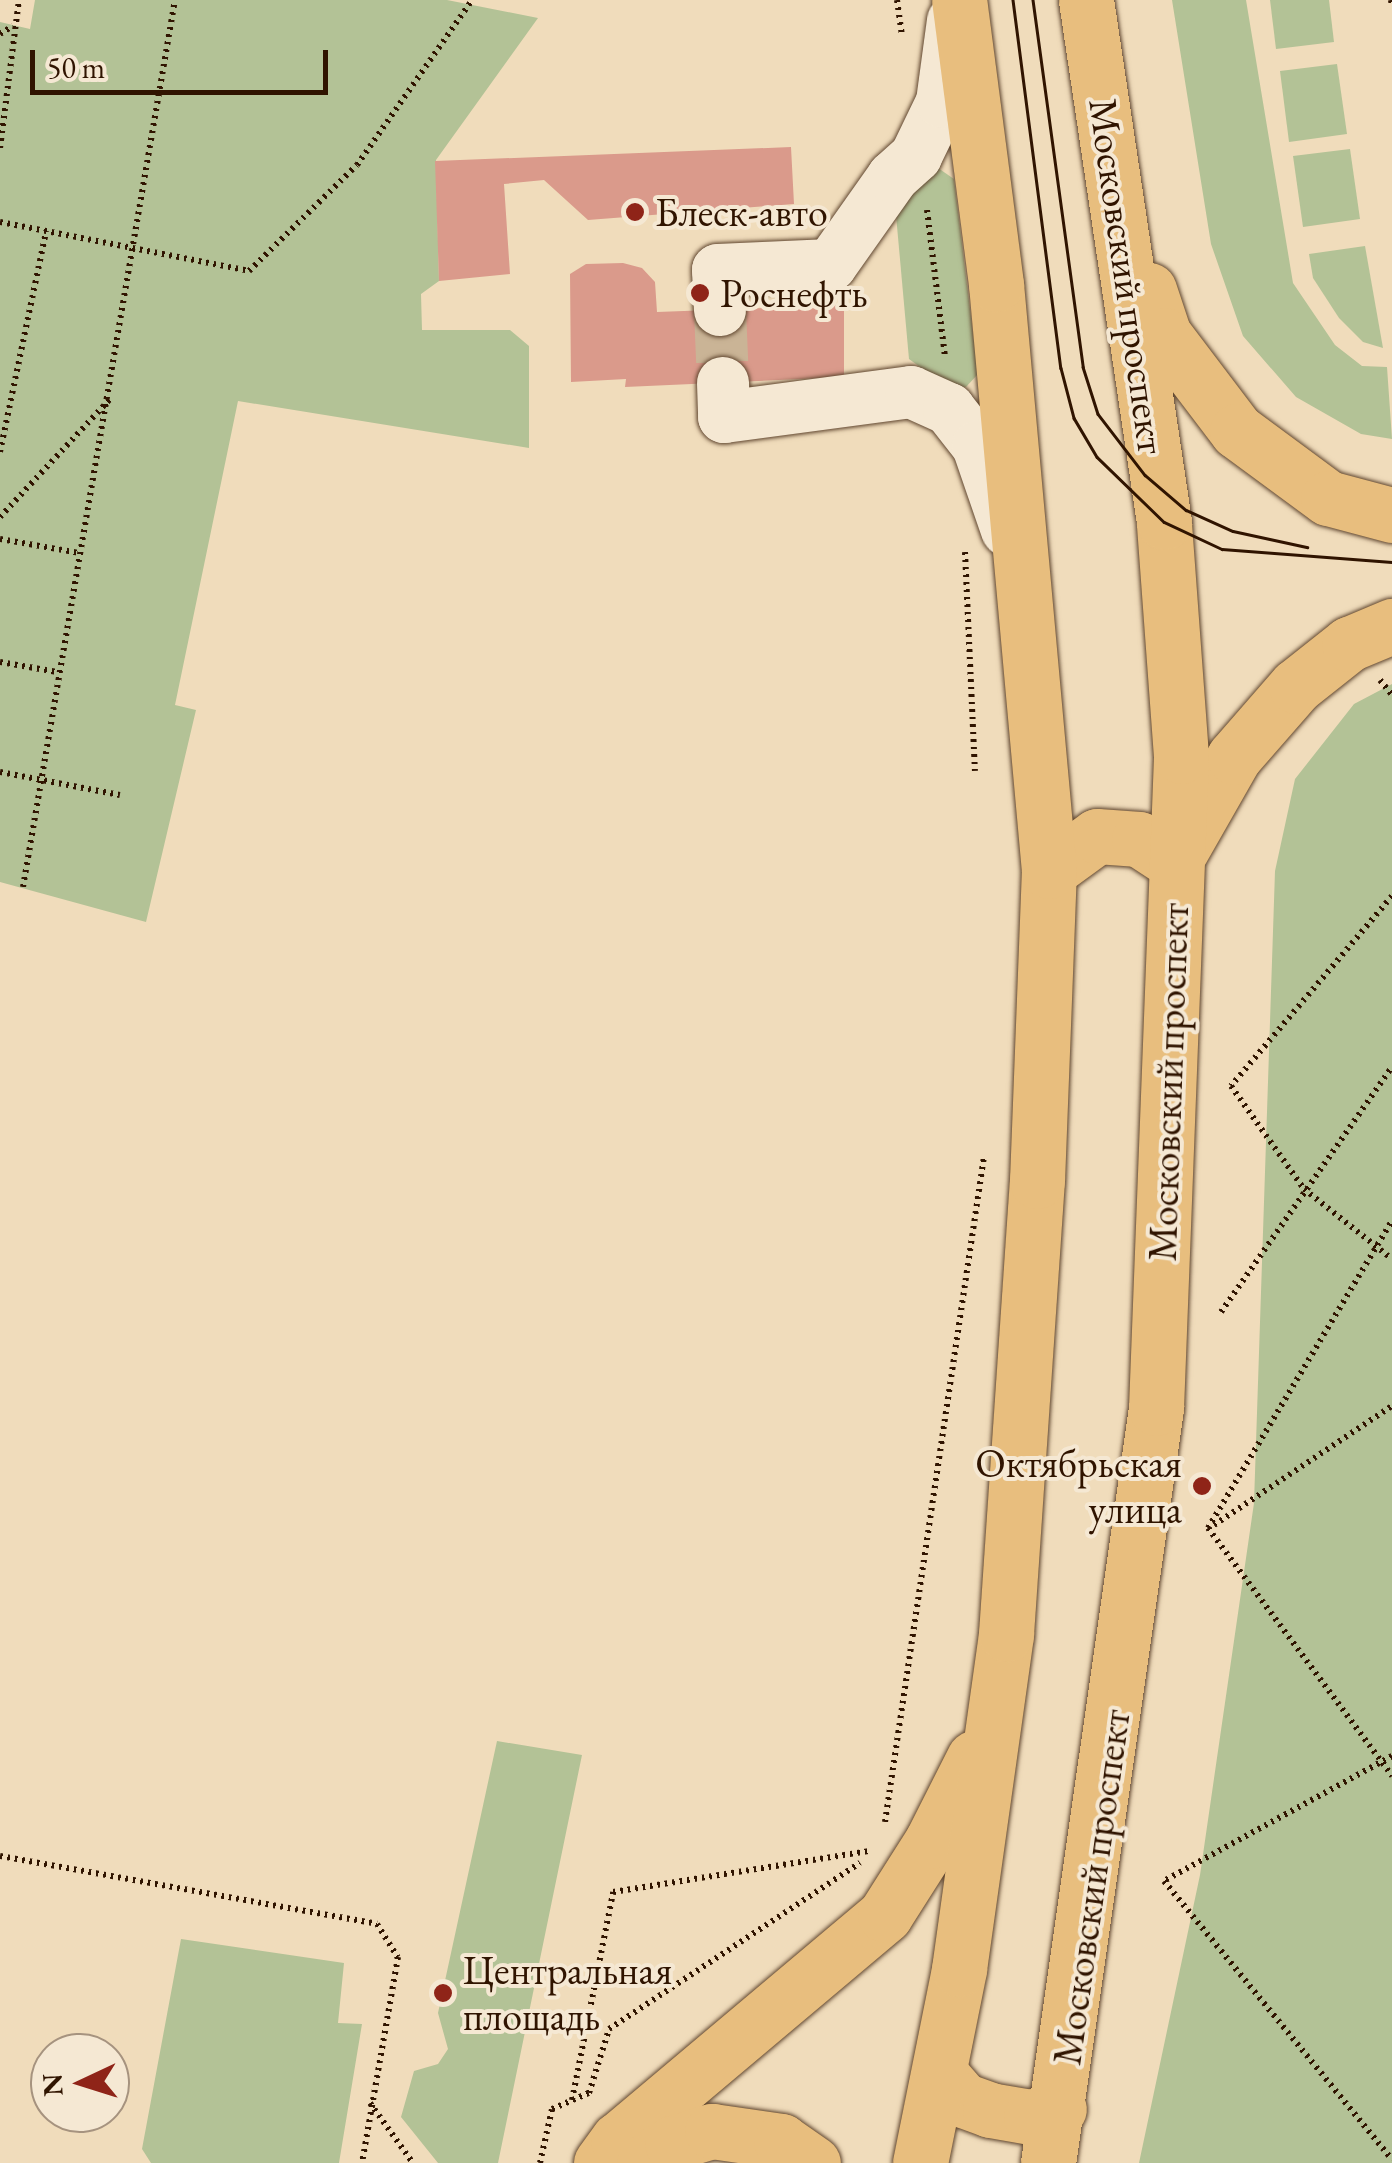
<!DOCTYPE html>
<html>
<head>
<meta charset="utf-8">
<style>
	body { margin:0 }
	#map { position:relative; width:1392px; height:2163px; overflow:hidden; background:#f0dcbb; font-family:"EB Garamond",serif }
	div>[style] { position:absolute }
	.green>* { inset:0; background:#b3c296 }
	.building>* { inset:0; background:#da9a8b }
	.minor-tunnel>* { height:52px; margin-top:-26px; transform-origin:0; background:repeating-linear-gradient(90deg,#cab496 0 52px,transparent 0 78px) }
	.path>* { height:6px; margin-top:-3px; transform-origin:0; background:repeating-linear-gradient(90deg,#301400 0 2.5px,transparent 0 7.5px) }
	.roads { filter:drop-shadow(0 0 2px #60462f) drop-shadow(0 0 2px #60462f) }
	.minor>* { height:52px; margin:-26px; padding:0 26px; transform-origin:26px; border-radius:26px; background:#f5e8d3 }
	.major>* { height:55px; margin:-27.5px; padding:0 27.5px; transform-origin:27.5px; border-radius:27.5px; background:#e8be7e }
	.tram>* { height:2.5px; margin:-1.25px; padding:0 1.25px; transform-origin:1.25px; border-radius:1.25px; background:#301400 }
	.dots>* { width:28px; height:28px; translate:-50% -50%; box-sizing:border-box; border:5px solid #f5e8d3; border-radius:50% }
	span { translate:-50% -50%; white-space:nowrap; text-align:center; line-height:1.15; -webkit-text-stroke:8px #f5e8d3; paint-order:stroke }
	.poi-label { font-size:40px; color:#301400 }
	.left { translate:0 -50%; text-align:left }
	.right { translate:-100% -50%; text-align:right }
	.street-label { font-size:40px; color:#301400 }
	.north { position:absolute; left:30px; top:2033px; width:100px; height:100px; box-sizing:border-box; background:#f5e8d3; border:2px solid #a6937f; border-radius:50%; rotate:266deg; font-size:28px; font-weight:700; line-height:40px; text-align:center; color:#301400 }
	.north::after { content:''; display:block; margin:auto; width:35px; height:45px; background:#8f2418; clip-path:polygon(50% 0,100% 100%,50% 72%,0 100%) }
	.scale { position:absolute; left:30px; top:50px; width:298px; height:45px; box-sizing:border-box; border:5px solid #301400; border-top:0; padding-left:12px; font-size:30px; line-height:35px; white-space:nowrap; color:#301400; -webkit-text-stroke:8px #f5e8d3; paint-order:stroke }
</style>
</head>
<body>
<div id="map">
	<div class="green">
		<i style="clip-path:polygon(35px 0,447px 0,538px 18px,436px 160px,439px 281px,421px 294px,422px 330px,510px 330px,529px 346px,529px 448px,238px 401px,175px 705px,196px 710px,146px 922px,0 882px,0 22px,30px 29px)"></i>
		<i style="clip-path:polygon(1172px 0,1246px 0,1293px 283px,1335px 345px,1362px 366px,1387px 367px,1392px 439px,1361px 434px,1296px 397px,1243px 336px,1211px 244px)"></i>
		<i style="clip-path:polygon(1270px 0,1329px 0,1334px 42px,1276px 49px)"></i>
		<i style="clip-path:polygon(1337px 64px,1347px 134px,1289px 142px,1280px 71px)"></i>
		<i style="clip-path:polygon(1350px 149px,1360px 219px,1303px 227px,1293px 156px)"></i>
		<i style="clip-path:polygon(938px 168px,954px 179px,978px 374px,966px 387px,949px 388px,909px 359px,896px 215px,912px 186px)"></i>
		<i style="clip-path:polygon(1365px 246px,1383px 348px,1363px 342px,1339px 318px,1313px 278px,1309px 254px)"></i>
		<i style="clip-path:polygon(1392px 684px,1392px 2163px,1139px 2163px,1200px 1875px,1254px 1503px,1275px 871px,1295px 779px,1354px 704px)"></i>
		<i style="clip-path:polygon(497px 1741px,582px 1755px,498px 2163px,438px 2163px,401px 2117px,414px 2071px,438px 2064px,448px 2049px,438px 2013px)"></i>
		<i style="clip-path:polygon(181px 1939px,344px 1963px,338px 2023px,362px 2024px,339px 2163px,151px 2163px,142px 2149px)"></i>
	</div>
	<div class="building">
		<i style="clip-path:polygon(791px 147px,794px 204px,588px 220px,544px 180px,504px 184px,510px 274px,439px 281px,435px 161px)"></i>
		<i style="clip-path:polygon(623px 263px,642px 268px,655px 282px,657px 312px,844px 305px,844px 377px,625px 387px,626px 379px,571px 382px,570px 274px,586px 264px)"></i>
	</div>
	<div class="minor-tunnel">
		<i style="left:720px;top:310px;width:73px;rotate:87.6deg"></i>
	</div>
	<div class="path">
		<i style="left:897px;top:0;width:34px;rotate:82deg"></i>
		<i style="left:1391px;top:0;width:6px;rotate:81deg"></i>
		<i style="left:0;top:34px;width:15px;rotate:-32deg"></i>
		<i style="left:0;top:148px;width:149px;rotate:-82.7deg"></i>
		<i style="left:927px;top:210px;width:147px;rotate:83deg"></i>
		<i style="left:0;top:222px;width:254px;rotate:11.1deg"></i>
		<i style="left:249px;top:271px;width:151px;rotate:-44.5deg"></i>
		<i style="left:357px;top:165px;width:201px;rotate:-55.1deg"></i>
		<i style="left:0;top:452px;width:226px;rotate:-78.2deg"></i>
		<i style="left:0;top:517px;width:161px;rotate:-47deg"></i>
		<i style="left:0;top:539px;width:80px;rotate:10deg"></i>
		<i style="left:965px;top:552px;width:219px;rotate:87.4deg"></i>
		<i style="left:0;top:662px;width:58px;rotate:10deg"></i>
		<i style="left:1380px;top:680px;width:19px;rotate:51deg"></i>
		<i style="left:0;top:772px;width:122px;rotate:10.9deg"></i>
		<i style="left:23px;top:887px;width:900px;rotate:-80.28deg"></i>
		<i style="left:1392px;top:896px;width:249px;rotate:130.3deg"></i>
		<i style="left:1231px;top:1086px;width:126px;rotate:54.7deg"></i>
		<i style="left:1304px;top:1189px;width:112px;rotate:38.5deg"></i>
		<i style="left:1221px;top:1312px;width:299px;rotate:-55.1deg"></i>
		<i style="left:1214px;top:1525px;width:214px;rotate:-33.8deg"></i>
		<i style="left:1208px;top:1528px;width:358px;rotate:-59.1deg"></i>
		<i style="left:1208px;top:1528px;width:309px;rotate:53.4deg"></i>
		<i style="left:1392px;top:1756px;width:260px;rotate:151.3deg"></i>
		<i style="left:1164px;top:1881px;width:360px;rotate:50.7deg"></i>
		<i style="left:885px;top:1822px;width:673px;rotate:-81.54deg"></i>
		<i style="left:0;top:1856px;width:383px;rotate:10.2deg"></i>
		<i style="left:377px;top:1924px;width:39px;rotate:58deg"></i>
		<i style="left:398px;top:1957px;width:209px;rotate:99.9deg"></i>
		<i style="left:572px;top:2100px;width:212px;rotate:-78.8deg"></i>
		<i style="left:613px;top:1892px;width:260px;rotate:-9.1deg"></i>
		<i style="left:370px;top:2103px;width:74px;rotate:54.4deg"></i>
		<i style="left:540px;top:2163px;width:55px;rotate:-77.5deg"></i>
		<i style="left:552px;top:2109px;width:40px;rotate:-23.4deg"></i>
		<i style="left:589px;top:2093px;width:67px;rotate:-72.6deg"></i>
		<i style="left:609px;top:2029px;width:301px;rotate:-33.5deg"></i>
	</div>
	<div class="roads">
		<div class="minor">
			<i style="left:720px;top:310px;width:40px;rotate:-92.9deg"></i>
			<i style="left:718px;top:270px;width:113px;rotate:-2.5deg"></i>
			<i style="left:831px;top:265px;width:108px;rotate:-54.8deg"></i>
			<i style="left:893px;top:177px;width:31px;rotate:-42deg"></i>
			<i style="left:916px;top:156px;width:60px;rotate:-64.3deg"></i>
			<i style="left:942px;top:102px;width:82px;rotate:-82.3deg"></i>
			<i style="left:723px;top:383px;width:34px;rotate:88deg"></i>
			<i style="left:724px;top:417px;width:189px;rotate:-7.6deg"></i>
			<i style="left:911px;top:392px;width:42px;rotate:24.1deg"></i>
			<i style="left:949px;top:409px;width:47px;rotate:51.9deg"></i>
			<i style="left:978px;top:446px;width:89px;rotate:71deg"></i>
		</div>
		<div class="major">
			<i style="left:1149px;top:290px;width:47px;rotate:71.6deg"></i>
			<i style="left:1164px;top:335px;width:121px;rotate:52.8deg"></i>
			<i style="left:1237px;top:431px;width:113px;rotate:36.4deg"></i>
			<i style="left:1328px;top:498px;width:66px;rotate:14.9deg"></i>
			<i style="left:1181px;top:850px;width:107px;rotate:-60.3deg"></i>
			<i style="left:1234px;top:757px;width:94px;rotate:-48.9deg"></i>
			<i style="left:1296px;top:686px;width:68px;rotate:-38.4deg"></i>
			<i style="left:1349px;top:644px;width:47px;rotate:-22.7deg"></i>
			<i style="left:1049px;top:871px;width:59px;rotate:-36.1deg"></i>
			<i style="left:1097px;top:836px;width:42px;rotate:4.1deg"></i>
			<i style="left:1139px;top:839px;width:42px;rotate:33.3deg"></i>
			<i style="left:941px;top:2075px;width:33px;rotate:49deg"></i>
			<i style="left:963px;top:2100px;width:29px;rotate:20deg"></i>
			<i style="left:990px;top:2110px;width:42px;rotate:9.7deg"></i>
			<i style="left:1031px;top:2117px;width:29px;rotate:-16deg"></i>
			<i style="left:601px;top:2163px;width:29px;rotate:-54deg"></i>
			<i style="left:618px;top:2140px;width:349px;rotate:-40.1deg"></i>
			<i style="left:885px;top:1915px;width:88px;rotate:-57.6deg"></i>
			<i style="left:932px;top:1841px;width:93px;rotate:-63.2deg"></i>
			<i style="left:644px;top:2163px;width:34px;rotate:-36deg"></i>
			<i style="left:672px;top:2143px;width:42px;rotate:-16.7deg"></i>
			<i style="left:712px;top:2131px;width:70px;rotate:8.2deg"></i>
			<i style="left:781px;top:2141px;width:39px;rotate:35deg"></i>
			<i style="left:920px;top:2163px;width:198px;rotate:-78.6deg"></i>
			<i style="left:959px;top:1969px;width:338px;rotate:-82deg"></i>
			<i style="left:1006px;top:1634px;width:454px;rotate:-86.1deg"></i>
			<i style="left:1037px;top:1181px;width:310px;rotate:-87.8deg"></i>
			<i style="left:1049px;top:871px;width:589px;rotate:-95.16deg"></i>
			<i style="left:996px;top:284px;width:286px;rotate:-97.4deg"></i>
			<i style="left:1048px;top:2163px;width:763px;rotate:-81.86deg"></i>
			<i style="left:1156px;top:1408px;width:652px;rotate:-87.8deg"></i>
			<i style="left:1181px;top:756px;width:235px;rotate:-94.2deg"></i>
			<i style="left:1164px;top:522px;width:528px;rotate:-98.5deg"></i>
		</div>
	</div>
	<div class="tram">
		<i style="left:1013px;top:0;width:371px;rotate:82.6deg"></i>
		<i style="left:1061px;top:368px;width:52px;rotate:75.4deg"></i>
		<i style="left:1074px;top:418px;width:45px;rotate:59.5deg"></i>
		<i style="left:1097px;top:457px;width:93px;rotate:44.1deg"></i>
		<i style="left:1164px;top:522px;width:64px;rotate:25deg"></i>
		<i style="left:1222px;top:549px;width:170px;rotate:4.4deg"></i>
		<i style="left:1033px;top:0;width:370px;rotate:82.2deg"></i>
		<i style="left:1083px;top:367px;width:49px;rotate:72.3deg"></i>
		<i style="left:1098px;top:414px;width:77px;rotate:52.4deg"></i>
		<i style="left:1145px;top:475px;width:54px;rotate:40.5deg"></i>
		<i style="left:1186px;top:510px;width:51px;rotate:24.1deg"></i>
		<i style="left:1233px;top:531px;width:76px;rotate:12.2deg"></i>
	</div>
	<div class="dots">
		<i style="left:635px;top:212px;background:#8f2418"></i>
		<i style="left:700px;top:293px;background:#8f2418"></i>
		<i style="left:1202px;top:1486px;background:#8f2418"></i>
		<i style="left:443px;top:1993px;background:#8f2418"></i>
	</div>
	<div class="poi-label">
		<span class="left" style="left:655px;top:212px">Блеск-авто</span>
		<span class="left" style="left:720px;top:293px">Роснефть</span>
		<span class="right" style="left:1182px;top:1486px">Октябрьская<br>улица</span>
		<span class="left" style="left:463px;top:1993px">Центральная<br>площадь</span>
	</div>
	<div class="street-label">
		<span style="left:1128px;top:276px;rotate:82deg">Московский проспект</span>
		<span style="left:1168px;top:1082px;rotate:-88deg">Московский проспект</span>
		<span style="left:1091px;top:1887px;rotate:-82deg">Московский проспект</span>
	</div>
	<div class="north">N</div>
	<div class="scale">50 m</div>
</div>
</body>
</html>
